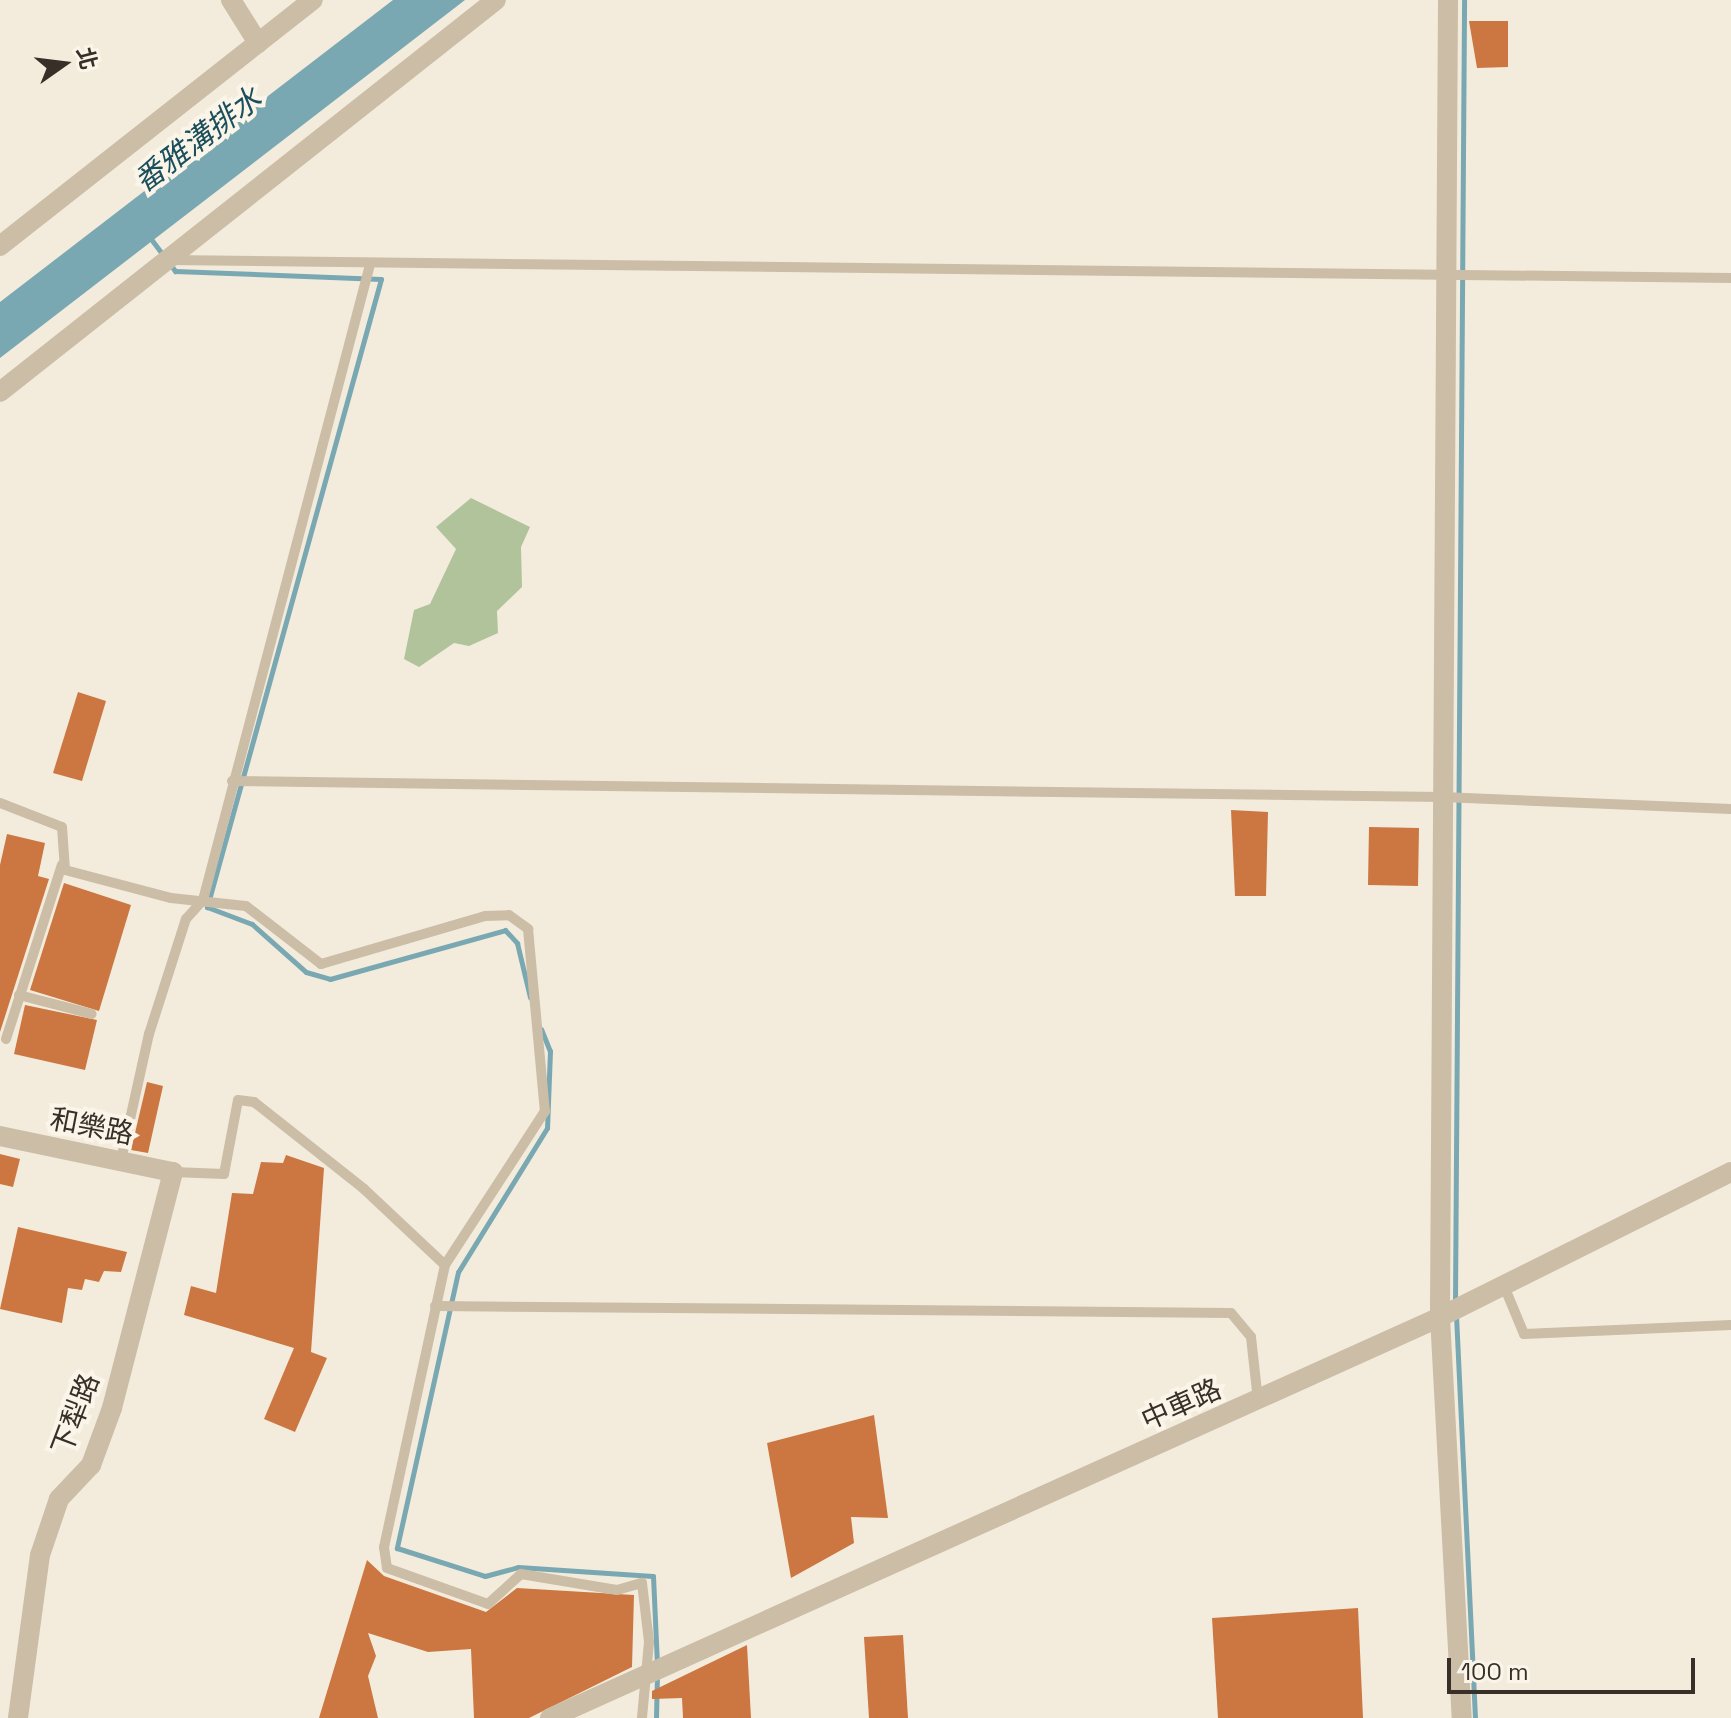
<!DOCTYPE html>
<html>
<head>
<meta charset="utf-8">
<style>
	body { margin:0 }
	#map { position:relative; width:1731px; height:1718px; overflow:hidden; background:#f3ecdc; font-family:"Space Grotesk","Noto Sans TC",sans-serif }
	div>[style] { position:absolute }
	.green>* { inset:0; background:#b0c39b }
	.water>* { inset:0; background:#79a8b2 }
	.stream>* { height:5px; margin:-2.5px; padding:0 2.5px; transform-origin:2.5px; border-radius:2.5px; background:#79a8b2 }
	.building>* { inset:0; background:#cc7641 }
	.service>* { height:10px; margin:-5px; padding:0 5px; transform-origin:5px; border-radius:5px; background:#ccbda7 }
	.minor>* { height:20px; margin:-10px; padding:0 10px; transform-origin:10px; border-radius:10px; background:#ccbda7 }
	.tertiary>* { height:20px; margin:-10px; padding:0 10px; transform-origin:10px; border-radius:10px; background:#ccbda7 }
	span { translate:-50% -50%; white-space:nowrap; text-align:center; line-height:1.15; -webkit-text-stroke:8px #fbf5e9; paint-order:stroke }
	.street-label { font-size:28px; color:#382f28 }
	.water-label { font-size:30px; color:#1b4f5c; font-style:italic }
	.north { position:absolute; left:24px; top:24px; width:80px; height:80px; -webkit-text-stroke:6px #fbf5e9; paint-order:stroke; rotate:76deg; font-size:22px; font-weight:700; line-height:32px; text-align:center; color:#382f28 }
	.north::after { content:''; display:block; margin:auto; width:28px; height:36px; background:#382f28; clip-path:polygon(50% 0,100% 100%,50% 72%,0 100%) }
	.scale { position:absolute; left:1447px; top:1658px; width:248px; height:36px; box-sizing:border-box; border:4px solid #382f28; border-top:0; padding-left:10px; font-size:24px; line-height:28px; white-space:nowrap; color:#382f28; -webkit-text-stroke:6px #fbf5e9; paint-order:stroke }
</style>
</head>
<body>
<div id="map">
	<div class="green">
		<i style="clip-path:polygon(471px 498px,530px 527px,521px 547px,522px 587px,497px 611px,498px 633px,469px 646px,454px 643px,419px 667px,404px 659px,414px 610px,430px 604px,456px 549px,436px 527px)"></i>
	</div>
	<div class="water">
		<i style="clip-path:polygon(393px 0,465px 0,0 358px,0 302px)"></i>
	</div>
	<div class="stream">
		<i style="left:151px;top:239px;width:21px;rotate:53deg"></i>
		<i style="left:170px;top:264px;width:9px;rotate:54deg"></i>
		<i style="left:175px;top:271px;width:206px;rotate:2.2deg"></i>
		<i style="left:381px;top:279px;width:652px;rotate:105.49deg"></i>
		<i style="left:207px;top:907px;width:48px;rotate:20.7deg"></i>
		<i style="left:252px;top:924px;width:72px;rotate:41.6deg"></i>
		<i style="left:306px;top:972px;width:25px;rotate:16deg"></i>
		<i style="left:330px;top:979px;width:182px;rotate:-15.6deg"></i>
		<i style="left:505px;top:930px;width:18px;rotate:47deg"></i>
		<i style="left:517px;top:943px;width:56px;rotate:76.5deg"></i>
		<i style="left:541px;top:1029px;width:24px;rotate:68deg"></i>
		<i style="left:550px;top:1051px;width:77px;rotate:92.2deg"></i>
		<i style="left:547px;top:1128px;width:169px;rotate:121.7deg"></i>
		<i style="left:458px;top:1272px;width:283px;rotate:102.5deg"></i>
		<i style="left:397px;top:1548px;width:92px;rotate:17.7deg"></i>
		<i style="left:485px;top:1576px;width:34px;rotate:-15deg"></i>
		<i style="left:518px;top:1567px;width:135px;rotate:3.8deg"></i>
		<i style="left:653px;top:1576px;width:89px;rotate:87.4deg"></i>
		<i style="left:1455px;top:1301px;width:1301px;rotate:-89.6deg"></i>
		<i style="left:1456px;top:1315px;width:403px;rotate:87.3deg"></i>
		<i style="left:656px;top:1718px;width:43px;rotate:-88.7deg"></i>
	</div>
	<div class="building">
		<i style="clip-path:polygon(1469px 21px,1508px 21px,1508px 67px,1477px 68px)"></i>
		<i style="clip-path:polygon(78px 692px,106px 701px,82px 781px,53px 773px)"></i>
		<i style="clip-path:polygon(1231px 810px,1268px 812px,1266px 896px,1235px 896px)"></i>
		<i style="clip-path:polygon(1369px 827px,1419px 828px,1418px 886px,1368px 885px)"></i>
		<i style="clip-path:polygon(7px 834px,45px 843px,38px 876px,49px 879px,0 1032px,0 865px)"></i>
		<i style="clip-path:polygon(64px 883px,131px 905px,99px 1011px,30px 990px)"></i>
		<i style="clip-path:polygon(25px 1005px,97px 1020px,85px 1070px,14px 1054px)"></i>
		<i style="clip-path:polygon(147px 1082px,163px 1086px,148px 1153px,131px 1150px)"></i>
		<i style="clip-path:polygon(0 1154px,20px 1159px,13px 1187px,0 1184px)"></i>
		<i style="clip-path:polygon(286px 1155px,324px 1168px,311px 1352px,327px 1358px,295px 1432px,264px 1419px,294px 1348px,184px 1315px,191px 1286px,216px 1293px,232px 1193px,253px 1194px,261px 1162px,283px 1163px)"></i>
		<i style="clip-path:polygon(18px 1227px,127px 1252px,121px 1272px,104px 1271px,99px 1282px,85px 1279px,82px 1290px,68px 1288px,62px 1323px,0 1309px)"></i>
		<i style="clip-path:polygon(874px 1415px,888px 1518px,851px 1517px,854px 1543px,791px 1578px,767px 1443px)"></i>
		<i style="clip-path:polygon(367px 1560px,384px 1576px,486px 1612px,517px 1588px,634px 1595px,632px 1667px,529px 1718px,474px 1718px,471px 1649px,428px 1652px,368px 1633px,376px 1656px,368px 1676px,378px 1718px,319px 1718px)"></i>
		<i style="clip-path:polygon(1358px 1608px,1363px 1718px,1218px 1718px,1212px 1618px)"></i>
		<i style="clip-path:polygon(903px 1635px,908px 1718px,869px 1718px,864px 1637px)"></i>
		<i style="clip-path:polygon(747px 1645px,751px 1718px,683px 1718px,682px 1698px,652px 1699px,652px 1691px)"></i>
	</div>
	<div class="service">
		<i style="left:169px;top:260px;width:1562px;rotate:0.66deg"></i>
		<i style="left:232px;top:781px;width:1210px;rotate:0.76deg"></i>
		<i style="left:1442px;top:797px;width:289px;rotate:2.4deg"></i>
		<i style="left:0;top:803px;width:66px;rotate:21.2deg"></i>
		<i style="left:62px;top:827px;width:43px;rotate:86deg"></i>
		<i style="left:65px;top:870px;width:110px;rotate:14.8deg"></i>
		<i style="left:171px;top:898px;width:75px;rotate:6.1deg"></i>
		<i style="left:246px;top:906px;width:95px;rotate:37.7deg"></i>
		<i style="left:321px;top:964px;width:171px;rotate:-16.3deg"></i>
		<i style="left:485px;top:916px;width:24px;rotate:-2deg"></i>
		<i style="left:509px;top:915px;width:24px;rotate:36deg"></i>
		<i style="left:528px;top:929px;width:183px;rotate:84.7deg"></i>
		<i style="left:545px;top:1111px;width:184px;rotate:123deg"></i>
		<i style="left:445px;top:1265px;width:289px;rotate:102.2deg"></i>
		<i style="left:384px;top:1547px;width:21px;rotate:82deg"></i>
		<i style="left:387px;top:1568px;width:107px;rotate:19.6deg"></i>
		<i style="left:488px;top:1604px;width:45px;rotate:-42.3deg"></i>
		<i style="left:521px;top:1574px;width:97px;rotate:9.5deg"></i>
		<i style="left:617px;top:1590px;width:26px;rotate:-16deg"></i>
		<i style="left:642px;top:1583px;width:59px;rotate:83.2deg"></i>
		<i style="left:649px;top:1642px;width:76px;rotate:95.3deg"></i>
		<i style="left:19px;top:995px;width:75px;rotate:14.6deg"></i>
		<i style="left:6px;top:1039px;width:183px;rotate:-72.2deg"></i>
		<i style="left:121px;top:1160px;width:129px;rotate:-77.5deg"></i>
		<i style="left:149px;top:1034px;width:121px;rotate:-72.2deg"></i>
		<i style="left:186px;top:919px;width:25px;rotate:-48deg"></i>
		<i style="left:203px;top:900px;width:657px;rotate:-75.27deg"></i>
		<i style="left:173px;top:1172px;width:51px;rotate:2.2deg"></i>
		<i style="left:224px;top:1174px;width:75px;rotate:-79.3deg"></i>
		<i style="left:238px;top:1100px;width:16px;rotate:7deg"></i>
		<i style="left:254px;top:1102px;width:140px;rotate:38.3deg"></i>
		<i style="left:364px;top:1189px;width:111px;rotate:43.2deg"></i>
		<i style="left:1504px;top:1286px;width:52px;rotate:67.4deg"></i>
		<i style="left:1524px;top:1334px;width:207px;rotate:-2.5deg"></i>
		<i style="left:435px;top:1306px;width:796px;rotate:0.5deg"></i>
		<i style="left:1231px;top:1313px;width:31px;rotate:50deg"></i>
		<i style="left:1251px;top:1337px;width:63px;rotate:83.7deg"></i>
	</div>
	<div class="minor">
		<i style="left:231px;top:0;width:51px;rotate:57.9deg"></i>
		<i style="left:1448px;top:0;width:1317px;rotate:90.35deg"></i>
		<i style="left:1440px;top:1317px;width:402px;rotate:86.9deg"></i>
		<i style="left:0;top:246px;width:398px;rotate:-38.2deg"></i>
		<i style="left:0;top:392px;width:632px;rotate:-38.32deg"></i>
	</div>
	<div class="tertiary">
		<i style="left:0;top:1136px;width:177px;rotate:11.8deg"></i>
		<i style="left:173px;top:1172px;width:244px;rotate:104.5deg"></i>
		<i style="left:112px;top:1408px;width:61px;rotate:110.2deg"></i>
		<i style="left:91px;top:1465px;width:47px;rotate:133.3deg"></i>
		<i style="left:59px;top:1499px;width:59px;rotate:108.7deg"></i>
		<i style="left:40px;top:1555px;width:164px;rotate:97.7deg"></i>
		<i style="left:550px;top:1718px;width:976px;rotate:-24.25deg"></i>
		<i style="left:1440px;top:1317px;width:325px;rotate:-26.5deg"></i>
	</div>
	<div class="street-label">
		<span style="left:92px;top:1126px;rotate:11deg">和樂路</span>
		<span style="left:1181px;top:1404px;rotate:-24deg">中車路</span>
		<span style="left:75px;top:1414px;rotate:-69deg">下犁路</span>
	</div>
	<div class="water-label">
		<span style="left:198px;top:140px;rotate:-37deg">番雅溝排水</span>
	</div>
	<div class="north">北</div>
	<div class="scale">100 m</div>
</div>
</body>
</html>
